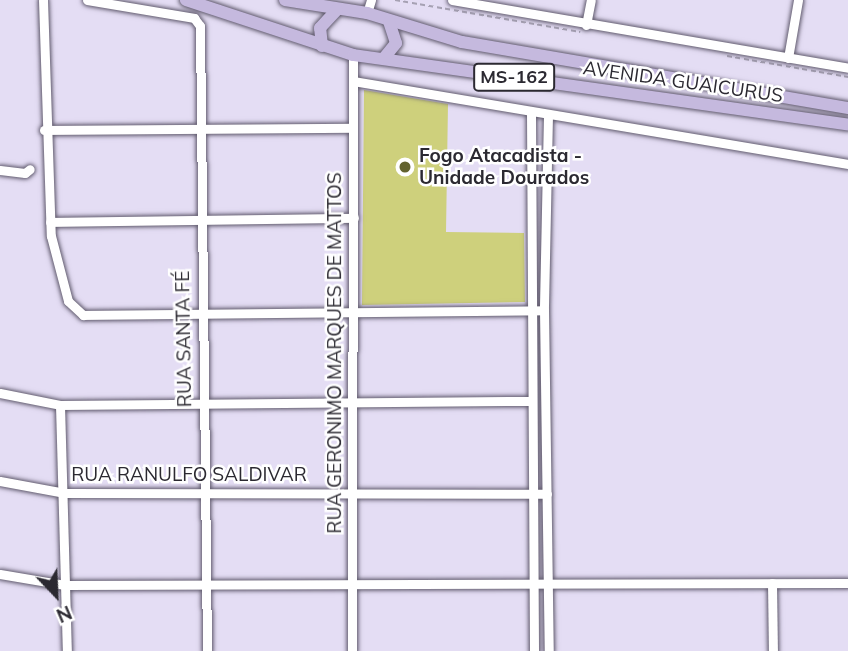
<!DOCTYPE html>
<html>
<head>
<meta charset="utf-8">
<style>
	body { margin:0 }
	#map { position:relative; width:848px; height:651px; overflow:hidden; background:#e4ddf4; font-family:Mulish,sans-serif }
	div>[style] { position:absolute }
	.building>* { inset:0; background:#ced07c }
	.path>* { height:2px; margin-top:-1px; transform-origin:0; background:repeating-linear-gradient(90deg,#a6a1b3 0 5px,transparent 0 8.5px) }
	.roads { filter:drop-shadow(0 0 2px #615b6e) drop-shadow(0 0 2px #615b6e) }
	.minor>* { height:9px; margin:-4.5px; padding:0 4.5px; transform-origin:4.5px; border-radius:4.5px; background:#fff }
	.major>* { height:12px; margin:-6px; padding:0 6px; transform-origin:6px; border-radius:6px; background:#c5b9de }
	.dots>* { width:19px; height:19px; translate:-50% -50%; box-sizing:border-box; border:4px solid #fff; border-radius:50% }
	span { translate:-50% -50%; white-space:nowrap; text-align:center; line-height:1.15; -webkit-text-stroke:5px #fff; paint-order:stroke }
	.shield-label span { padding:2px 5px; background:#fff; border:2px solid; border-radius:5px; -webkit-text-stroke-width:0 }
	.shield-label { font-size:18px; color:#2b2931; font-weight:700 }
	.street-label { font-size:19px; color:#2b2931 }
	.poi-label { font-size:19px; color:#2b2931; font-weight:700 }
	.left { translate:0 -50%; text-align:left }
	.north { position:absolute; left:21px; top:560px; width:70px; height:70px; -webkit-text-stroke:5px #fff; paint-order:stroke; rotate:157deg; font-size:19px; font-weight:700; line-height:28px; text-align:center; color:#2b2931 }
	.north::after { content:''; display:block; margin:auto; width:24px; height:32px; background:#2b2931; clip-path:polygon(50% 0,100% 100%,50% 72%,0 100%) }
</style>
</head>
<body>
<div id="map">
	<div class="building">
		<i style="clip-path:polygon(364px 90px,448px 104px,446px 232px,524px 233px,525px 302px,362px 305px)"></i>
	</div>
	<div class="path">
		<i style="left:395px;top:0;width:188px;rotate:9.8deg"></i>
		<i style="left:727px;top:56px;width:123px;rotate:9.8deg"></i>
	</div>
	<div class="roads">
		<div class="minor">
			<i style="left:43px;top:0;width:236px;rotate:88.1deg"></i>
			<i style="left:51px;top:236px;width:67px;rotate:75.3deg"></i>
			<i style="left:68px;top:301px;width:21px;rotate:43deg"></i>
			<i style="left:83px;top:315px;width:461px;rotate:-0.6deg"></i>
			<i style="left:87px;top:0;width:109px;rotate:9.5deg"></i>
			<i style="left:194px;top:18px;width:10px;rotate:53deg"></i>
			<i style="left:200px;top:26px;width:625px;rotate:89.36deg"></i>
			<i style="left:452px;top:0;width:402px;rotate:9.7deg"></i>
			<i style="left:367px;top:13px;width:14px;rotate:-73deg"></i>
			<i style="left:586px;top:25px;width:25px;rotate:-79deg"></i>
			<i style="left:788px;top:58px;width:59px;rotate:-80.2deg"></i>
			<i style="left:353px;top:81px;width:502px;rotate:9.52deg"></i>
			<i style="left:531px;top:113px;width:538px;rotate:89.68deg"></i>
			<i style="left:548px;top:115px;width:195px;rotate:91.2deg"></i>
			<i style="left:544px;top:310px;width:341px;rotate:89.2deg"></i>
			<i style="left:44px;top:130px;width:308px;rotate:-0.4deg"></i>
			<i style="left:0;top:170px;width:25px;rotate:7deg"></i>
			<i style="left:25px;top:173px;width:6px;rotate:-39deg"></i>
			<i style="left:50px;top:222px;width:304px;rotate:-0.8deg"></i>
			<i style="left:0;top:393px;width:61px;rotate:11.3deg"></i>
			<i style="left:60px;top:405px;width:472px;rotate:-0.5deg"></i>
			<i style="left:60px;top:405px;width:246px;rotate:88.4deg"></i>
			<i style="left:0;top:481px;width:66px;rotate:10.5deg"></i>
			<i style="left:65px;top:493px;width:482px;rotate:0.1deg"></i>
			<i style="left:0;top:574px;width:66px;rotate:9.6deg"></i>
			<i style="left:65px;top:585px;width:783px;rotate:-0.15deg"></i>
			<i style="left:772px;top:583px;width:68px;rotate:89.2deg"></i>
			<i style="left:352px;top:651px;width:596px;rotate:-89.9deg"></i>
		</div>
		<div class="major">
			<i style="left:186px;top:0;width:176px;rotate:18.2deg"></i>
			<i style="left:353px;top:55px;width:500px;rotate:8deg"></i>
			<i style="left:285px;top:0;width:83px;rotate:9deg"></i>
			<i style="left:367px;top:13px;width:99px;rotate:17deg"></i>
			<i style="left:462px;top:42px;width:392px;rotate:9.7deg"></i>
			<i style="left:322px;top:46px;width:18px;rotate:-96deg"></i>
			<i style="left:320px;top:28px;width:25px;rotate:-47deg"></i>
			<i style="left:384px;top:58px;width:19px;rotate:-51deg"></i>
			<i style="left:396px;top:43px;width:22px;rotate:-108deg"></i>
		</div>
	</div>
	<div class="dots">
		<i style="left:405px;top:167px;background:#62622f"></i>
	</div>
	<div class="shield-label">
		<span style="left:514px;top:77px">MS-162</span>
	</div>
	<div class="street-label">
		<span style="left:683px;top:82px;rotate:8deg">AVENIDA GUAICURUS</span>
		<span style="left:184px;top:339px;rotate:-91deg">RUA SANTA FÉ</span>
		<span style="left:335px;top:353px;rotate:-90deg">RUA GERONIMO MARQUES DE MATTOS</span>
		<span style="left:189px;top:475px">RUA RANULFO SALDIVAR</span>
	</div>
	<div class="poi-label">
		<span class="left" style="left:419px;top:167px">Fogo Atacadista -<br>Unidade Dourados</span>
	</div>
	<div class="north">N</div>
</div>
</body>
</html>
